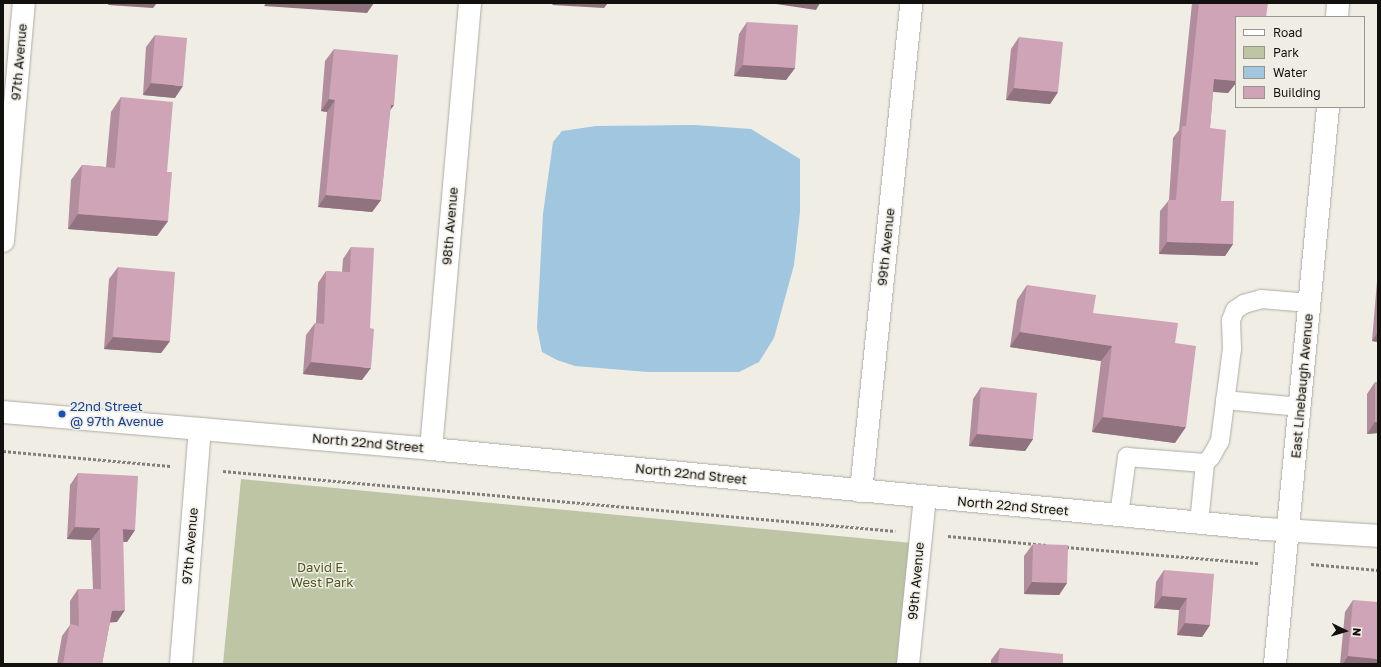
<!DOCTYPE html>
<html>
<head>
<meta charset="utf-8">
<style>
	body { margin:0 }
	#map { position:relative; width:1381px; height:667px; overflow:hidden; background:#efede4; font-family:"Golos Text",sans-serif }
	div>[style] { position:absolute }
	.green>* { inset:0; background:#bec5a5 }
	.water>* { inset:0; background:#a0c6e0 }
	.path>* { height:2.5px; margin-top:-1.25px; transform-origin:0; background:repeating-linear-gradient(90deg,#81807a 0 3px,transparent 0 5px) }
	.roads { filter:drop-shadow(0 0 1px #aeaca3) drop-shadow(0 0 1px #aeaca3) }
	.service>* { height:18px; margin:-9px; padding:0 9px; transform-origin:9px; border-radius:9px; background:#fff }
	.minor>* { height:22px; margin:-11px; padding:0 11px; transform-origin:11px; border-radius:11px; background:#fff }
	.tertiary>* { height:22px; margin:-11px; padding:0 11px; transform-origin:11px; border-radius:11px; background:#fff }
	.wall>* { inset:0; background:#b18d9d }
	.shaded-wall>* { inset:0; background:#90737f }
	.building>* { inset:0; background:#cea4b6 }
	.dots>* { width:11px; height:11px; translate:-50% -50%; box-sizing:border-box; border:2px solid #efede4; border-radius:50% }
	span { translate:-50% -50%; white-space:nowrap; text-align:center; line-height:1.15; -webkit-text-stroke:3px #efede4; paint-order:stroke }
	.street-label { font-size:13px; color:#12110e }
	.transit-label { font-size:13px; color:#164399 }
	.left { translate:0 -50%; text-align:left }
	.park-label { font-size:13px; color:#515b1e }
	.frame { position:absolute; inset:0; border:4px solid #12110e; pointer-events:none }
	.legend { position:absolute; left:1235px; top:16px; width:130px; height:92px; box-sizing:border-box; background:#efede4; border:1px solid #97958e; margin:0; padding:5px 7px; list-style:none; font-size:12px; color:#12110e }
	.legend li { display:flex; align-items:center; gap:8px; height:20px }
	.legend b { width:20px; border:1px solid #97958e }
	.north { position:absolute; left:1325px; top:611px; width:40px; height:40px; -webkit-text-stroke:3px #efede4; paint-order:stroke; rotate:95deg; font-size:11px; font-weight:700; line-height:16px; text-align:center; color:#12110e }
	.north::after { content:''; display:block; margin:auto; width:14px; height:18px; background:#12110e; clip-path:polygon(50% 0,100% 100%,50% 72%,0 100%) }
</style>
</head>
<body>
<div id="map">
	<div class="green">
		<i style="clip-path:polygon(241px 479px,912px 543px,901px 664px,223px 664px)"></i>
	</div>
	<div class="water">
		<i style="clip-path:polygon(695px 125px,751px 129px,800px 159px,800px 212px,794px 265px,774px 338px,759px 362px,739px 372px,647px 372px,575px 366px,557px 360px,542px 352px,537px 328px,543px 214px,553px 142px,562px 131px,596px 126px)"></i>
	</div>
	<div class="path">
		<i style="left:3px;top:451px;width:168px;rotate:5.1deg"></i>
		<i style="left:223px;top:471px;width:675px;rotate:5.1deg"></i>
		<i style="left:948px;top:536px;width:99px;rotate:5.2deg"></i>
		<i style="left:1066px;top:547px;width:193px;rotate:4.8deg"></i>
		<i style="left:1311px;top:564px;width:67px;rotate:5.1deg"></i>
	</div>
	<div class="roads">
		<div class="service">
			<i style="left:1225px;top:400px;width:75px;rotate:5.3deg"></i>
			<i style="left:1119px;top:515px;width:59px;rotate:-82.1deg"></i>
			<i style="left:1127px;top:457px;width:78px;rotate:4.4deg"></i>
			<i style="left:1205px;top:463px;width:8px;rotate:-45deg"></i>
			<i style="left:1211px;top:457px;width:18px;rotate:-61deg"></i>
			<i style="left:1220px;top:441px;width:93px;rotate:-82.6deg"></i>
			<i style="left:1232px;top:349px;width:29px;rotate:-92deg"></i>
			<i style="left:1231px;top:320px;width:11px;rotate:-68deg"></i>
			<i style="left:1235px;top:310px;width:11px;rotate:-34deg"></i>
			<i style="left:1244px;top:304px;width:18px;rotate:-16deg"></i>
			<i style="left:1261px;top:299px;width:49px;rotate:4.7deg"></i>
			<i style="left:1199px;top:523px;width:60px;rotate:-84.3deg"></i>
		</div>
		<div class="minor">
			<i style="left:3px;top:241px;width:239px;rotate:-85deg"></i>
			<i style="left:431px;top:449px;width:448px;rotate:-85deg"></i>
			<i style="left:861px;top:491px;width:491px;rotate:-84.1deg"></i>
			<i style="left:181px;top:664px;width:236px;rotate:-85.4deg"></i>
			<i style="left:908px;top:664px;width:167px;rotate:-84.2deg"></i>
		</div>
		<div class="tertiary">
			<i style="left:1337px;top:17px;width:14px;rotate:-86deg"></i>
			<i style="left:3px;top:412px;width:430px;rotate:4.9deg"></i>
			<i style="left:431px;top:449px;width:838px;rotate:5.48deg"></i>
			<i style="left:1265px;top:529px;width:113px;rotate:3.5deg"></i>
			<i style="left:1275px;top:664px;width:560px;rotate:-84.56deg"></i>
		</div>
	</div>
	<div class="wall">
		<i style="clip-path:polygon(1192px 3px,1268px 3px,1236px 17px,1236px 83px,1228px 93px,1213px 92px,1210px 128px,1221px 201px,1233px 244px,1225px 256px,1159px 254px,1160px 211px,1169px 200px,1173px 138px,1179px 130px)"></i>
		<i style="clip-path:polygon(747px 22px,795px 68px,786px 80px,734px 76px,739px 34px)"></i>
		<i style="clip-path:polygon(155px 35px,175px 98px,143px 95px,146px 47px)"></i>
		<i style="clip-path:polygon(1019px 37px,1058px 92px,1050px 104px,1006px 100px,1011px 49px)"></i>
		<i style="clip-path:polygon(334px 49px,394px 105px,390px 110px,381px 200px,372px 212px,318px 207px,327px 112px,321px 111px,325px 61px)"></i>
		<i style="clip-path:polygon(121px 97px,167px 172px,168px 221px,157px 236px,68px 229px,71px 180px,82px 165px,106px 167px,111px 112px)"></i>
		<i style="clip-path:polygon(351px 247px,362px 380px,303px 374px,306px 335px,315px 323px,316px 323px,318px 283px,326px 271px,342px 272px,343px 259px)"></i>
		<i style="clip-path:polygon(118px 267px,170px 341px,161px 353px,104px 349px,109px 279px)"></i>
		<i style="clip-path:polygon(1378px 270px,1378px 342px,1372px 341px)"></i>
		<i style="clip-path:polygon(1027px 285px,1093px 313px,1175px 343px,1175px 443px,1092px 432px,1101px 361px,1010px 347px,1017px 300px)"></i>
		<i style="clip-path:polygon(1375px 382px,1378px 433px,1367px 434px,1367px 394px)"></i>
		<i style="clip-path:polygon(981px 387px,1033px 439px,1025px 451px,969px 446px,973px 399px)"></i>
		<i style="clip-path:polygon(78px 473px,135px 530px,127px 542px,123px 542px,117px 622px,110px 622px,102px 664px,57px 664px,62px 636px,70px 625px,70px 601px,78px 589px,93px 589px,91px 540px,67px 539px,70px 485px)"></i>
		<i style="clip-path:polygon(1033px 544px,1067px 583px,1059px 595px,1024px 594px,1024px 556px)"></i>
		<i style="clip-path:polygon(1164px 570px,1210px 625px,1202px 637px,1177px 635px,1179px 610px,1154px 608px,1156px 582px)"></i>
		<i style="clip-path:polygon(1353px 600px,1378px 664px,1340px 664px,1345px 612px)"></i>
		<i style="clip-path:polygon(1000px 648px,1063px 664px,991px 664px,991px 660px)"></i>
	</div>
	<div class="shaded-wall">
		<i style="clip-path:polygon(109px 3px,157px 3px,153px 8px,108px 5px)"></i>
		<i style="clip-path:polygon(266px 3px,374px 3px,367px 13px,264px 6px)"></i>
		<i style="clip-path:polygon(554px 3px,608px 3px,604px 8px,552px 5px)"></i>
		<i style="clip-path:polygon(777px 3px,820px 3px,816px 10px,776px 4px)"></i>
		<i style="clip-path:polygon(743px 65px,795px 68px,786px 80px,734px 76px)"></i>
		<i style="clip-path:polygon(1214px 79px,1236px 81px,1236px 83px,1228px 93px,1205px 91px)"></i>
		<i style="clip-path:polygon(151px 83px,183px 86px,175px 98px,143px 95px)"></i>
		<i style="clip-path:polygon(1014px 88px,1058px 92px,1050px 104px,1006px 100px)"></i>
		<i style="clip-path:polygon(329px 99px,335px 100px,327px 112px,321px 111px)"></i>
		<i style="clip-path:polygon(391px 105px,394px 105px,385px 117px)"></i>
		<i style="clip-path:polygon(326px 195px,381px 200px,372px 212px,318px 207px)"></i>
		<i style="clip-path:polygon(78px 214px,168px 221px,157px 236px,68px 229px)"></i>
		<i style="clip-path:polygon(1167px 242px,1233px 244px,1225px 256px,1159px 254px)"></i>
		<i style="clip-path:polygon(1020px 332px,1112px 346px,1101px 361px,1010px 347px)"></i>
		<i style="clip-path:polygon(1378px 332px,1378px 342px,1372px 341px)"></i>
		<i style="clip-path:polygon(113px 337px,170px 341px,161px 353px,104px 349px)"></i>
		<i style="clip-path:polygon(311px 362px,371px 368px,362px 380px,303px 374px)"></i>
		<i style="clip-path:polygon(1103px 417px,1186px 427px,1175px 443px,1092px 432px)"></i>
		<i style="clip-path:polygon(1375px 422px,1378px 422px,1378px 433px,1367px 434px)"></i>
		<i style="clip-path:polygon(977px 434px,1033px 439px,1025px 451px,969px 446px)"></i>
		<i style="clip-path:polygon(75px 527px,100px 528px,91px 540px,67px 539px)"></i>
		<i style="clip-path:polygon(123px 529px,135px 530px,127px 542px,114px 541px)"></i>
		<i style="clip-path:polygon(1032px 582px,1067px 583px,1059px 595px,1024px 594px)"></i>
		<i style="clip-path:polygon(1162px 596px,1187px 598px,1179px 610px,1154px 608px)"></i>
		<i style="clip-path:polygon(125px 610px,117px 622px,104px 623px,112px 611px)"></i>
		<i style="clip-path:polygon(1185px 623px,1210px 625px,1202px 637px,1177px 635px)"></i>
		<i style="clip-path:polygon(1348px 656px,1378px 659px,1378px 664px,1343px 664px)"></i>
	</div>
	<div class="building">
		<i style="clip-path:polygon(1199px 3px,1268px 3px,1266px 17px,1236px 17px,1236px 81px,1214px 79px,1210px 128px,1226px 130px,1221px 201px,1234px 201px,1233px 244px,1167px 242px,1168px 200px,1176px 200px,1182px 126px,1186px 126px)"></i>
		<i style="clip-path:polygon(747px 22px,798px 25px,795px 68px,743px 65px)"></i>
		<i style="clip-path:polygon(155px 35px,187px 38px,183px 86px,151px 83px)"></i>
		<i style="clip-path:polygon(1019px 37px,1063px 42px,1058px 92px,1014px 88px)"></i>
		<i style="clip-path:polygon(334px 49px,398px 55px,394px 105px,391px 105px,381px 200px,326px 195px,335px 100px,329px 99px)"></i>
		<i style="clip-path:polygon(121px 97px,173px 102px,167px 172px,172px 172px,168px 221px,78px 214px,82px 165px,115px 168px)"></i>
		<i style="clip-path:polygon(351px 247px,374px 248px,370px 328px,374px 329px,371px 368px,311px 362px,315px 323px,324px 324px,326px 271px,350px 272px)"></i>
		<i style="clip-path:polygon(118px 267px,175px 272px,170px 341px,113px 337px)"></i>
		<i style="clip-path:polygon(1027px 285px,1096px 295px,1093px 313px,1178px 323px,1175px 343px,1196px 346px,1186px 427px,1103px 417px,1112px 346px,1020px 332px)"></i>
		<i style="clip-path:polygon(1375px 382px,1378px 382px,1378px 422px,1375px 422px)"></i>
		<i style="clip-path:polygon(981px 387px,1037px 393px,1033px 439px,977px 434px)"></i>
		<i style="clip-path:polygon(78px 473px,138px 476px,135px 530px,123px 529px,125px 610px,112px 611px,102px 664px,63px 664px,70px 624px,79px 626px,78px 589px,101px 589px,100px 528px,75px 527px)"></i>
		<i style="clip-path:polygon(1033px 544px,1068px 545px,1067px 583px,1032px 582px)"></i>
		<i style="clip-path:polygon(1164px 570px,1214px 574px,1210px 625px,1185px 623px,1187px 598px,1162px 596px)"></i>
		<i style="clip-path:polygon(1353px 600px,1378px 602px,1378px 659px,1348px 656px)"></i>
		<i style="clip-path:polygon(1000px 648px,1063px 654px,1063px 664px,998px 664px)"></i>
	</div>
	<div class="dots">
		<i style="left:62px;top:414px;background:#1a4fb4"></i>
	</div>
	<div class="street-label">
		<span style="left:19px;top:62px;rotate:-85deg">97th Avenue</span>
		<span style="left:450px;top:226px;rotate:-85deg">98th Avenue</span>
		<span style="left:886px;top:247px;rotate:-84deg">99th Avenue</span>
		<span style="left:1302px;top:386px;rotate:-85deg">East Linebaugh Avenue</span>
		<span style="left:368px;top:443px;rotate:5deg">North 22nd Street</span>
		<span style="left:691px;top:474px;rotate:6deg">North 22nd Street</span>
		<span style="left:1013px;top:506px;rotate:5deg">North 22nd Street</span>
		<span style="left:190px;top:546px;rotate:-85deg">97th Avenue</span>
		<span style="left:916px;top:581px;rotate:-85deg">99th Avenue</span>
	</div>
	<div class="transit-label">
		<span class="left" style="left:70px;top:414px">22nd Street<br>@ 97th Avenue</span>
	</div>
	<div class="park-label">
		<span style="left:322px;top:575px">David E.<br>West Park</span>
	</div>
	<div class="frame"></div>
	<ul class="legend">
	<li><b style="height:5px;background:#fff"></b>Road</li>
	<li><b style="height:11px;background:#bec5a5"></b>Park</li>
	<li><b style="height:11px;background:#a0c6e0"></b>Water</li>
	<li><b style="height:11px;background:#cea4b6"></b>Building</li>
	</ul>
	<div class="north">N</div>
</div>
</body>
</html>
